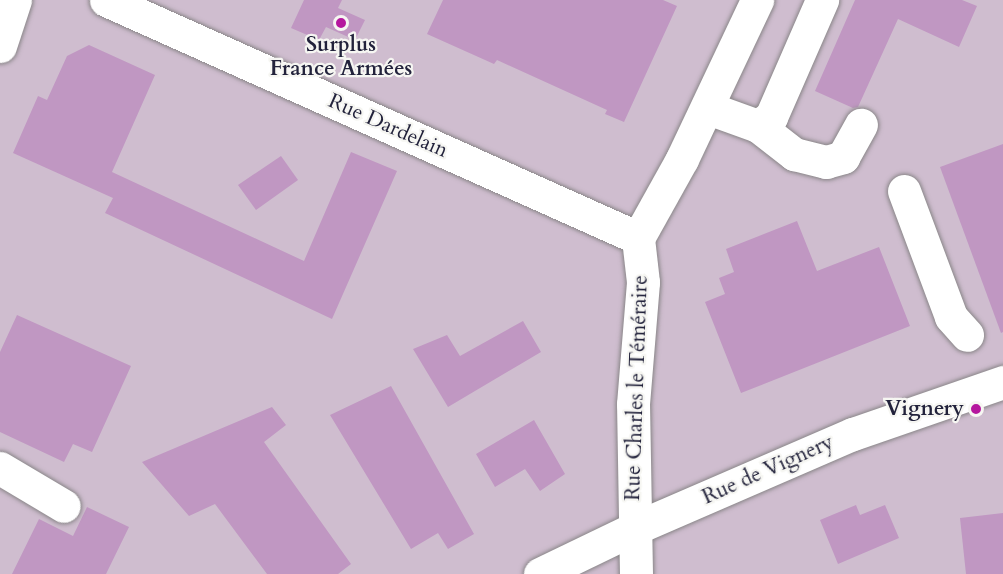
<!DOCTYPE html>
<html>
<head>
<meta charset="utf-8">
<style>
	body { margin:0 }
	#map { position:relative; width:1003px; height:574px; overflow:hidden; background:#f0e9d4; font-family:Cardo,serif }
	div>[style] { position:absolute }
	.industrial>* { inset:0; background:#cfbdcf }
	.building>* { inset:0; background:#c097c2 }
	.roads { filter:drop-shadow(0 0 2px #898688) drop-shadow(0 0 2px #898688) }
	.minor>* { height:33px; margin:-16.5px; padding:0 16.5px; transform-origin:16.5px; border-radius:16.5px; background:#fff }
	.dots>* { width:16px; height:16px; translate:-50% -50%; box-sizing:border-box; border:3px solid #f6f6f2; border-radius:50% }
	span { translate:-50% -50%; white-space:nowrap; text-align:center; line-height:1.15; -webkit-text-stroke:4.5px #f6f6f2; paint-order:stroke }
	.poi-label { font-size:21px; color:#22223b; font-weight:700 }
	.right { translate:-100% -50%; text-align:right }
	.street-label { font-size:21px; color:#22223b }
</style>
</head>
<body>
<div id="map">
	<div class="industrial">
		<i style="clip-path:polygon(0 0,1003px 0,1003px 574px,0 574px)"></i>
	</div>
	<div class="building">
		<i style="clip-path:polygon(304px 0,342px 0,338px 8px,365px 20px,355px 40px,326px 27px,319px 40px,291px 28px)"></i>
		<i style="clip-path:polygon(443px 0,663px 0,677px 6px,624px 122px,605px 114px,607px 110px,497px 60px,494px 64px,427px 34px)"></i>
		<i style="clip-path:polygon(855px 0,962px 0,977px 6px,959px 47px,898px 19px,858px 107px,853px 108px,815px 91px)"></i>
		<i style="clip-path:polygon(89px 45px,155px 75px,112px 172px,304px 261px,351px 152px,397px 171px,332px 319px,105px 213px,113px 198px,13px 153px,38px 96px,47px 100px,67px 56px)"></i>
		<i style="clip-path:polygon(1003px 144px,1003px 332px,1001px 333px,940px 167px)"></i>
		<i style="clip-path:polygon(281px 156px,298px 180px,256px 210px,238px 185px)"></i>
		<i style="clip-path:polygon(797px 221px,817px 271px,879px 247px,910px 326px,741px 393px,705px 302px,725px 294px,719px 278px,734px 272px,726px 249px)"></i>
		<i style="clip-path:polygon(17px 315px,131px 366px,92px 452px,73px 444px,64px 462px,0 432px,0 352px)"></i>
		<i style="clip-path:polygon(523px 321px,541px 352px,448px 407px,413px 349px,447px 335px,460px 356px)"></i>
		<i style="clip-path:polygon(391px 386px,474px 534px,448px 549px,438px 533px,411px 549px,330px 415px)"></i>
		<i style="clip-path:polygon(272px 407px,286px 425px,264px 442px,351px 564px,338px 574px,267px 574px,215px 504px,189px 516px,142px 462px)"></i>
		<i style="clip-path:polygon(534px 420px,565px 474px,540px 491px,525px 469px,495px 487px,476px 454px)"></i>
		<i style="clip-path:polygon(856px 505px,860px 515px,885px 505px,899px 538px,838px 564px,820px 520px)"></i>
		<i style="clip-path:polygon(87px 507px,129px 527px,106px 574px,12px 574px,39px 519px,73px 536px)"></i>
		<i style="clip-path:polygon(1003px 513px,1003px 574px,966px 574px,960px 518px)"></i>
	</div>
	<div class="roads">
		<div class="minor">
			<i style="left:106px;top:0;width:583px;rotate:24.1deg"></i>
			<i style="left:0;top:46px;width:48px;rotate:-71.9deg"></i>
			<i style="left:708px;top:108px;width:53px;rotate:19.8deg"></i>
			<i style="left:758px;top:126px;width:16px;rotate:-35deg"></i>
			<i style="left:771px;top:117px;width:128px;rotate:-66.4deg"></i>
			<i style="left:758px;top:126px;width:46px;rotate:37.9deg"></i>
			<i style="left:794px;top:154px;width:33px;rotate:14deg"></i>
			<i style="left:826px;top:162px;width:18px;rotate:-16deg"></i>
			<i style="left:843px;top:157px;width:37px;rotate:-61deg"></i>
			<i style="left:904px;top:191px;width:134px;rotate:69.5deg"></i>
			<i style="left:951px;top:317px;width:24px;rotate:48deg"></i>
			<i style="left:638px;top:238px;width:90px;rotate:-60.9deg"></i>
			<i style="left:682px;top:159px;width:176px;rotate:-64.7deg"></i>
			<i style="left:0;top:468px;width:74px;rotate:30.7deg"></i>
			<i style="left:540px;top:574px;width:103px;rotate:-25.8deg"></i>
			<i style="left:633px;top:529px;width:240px;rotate:-23.4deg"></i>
			<i style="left:853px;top:434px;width:159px;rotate:-19.1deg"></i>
			<i style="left:636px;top:574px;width:170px;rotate:-91deg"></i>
			<i style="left:633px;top:404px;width:122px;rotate:-85.3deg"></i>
			<i style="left:643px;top:282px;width:44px;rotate:-96.5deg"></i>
		</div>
	</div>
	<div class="dots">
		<i style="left:341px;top:23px;background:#b5179e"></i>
		<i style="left:976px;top:409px;background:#b5179e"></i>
	</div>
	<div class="poi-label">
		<span style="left:341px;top:57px">Surplus<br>France Armées</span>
		<span class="right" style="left:964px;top:409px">Vignery</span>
	</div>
	<div class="street-label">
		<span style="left:388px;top:126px;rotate:24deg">Rue Dardelain</span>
		<span style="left:637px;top:388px;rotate:-88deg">Rue Charles le Téméraire</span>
		<span style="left:768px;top:470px;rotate:-24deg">Rue de Vignery</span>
	</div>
</div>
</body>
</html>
